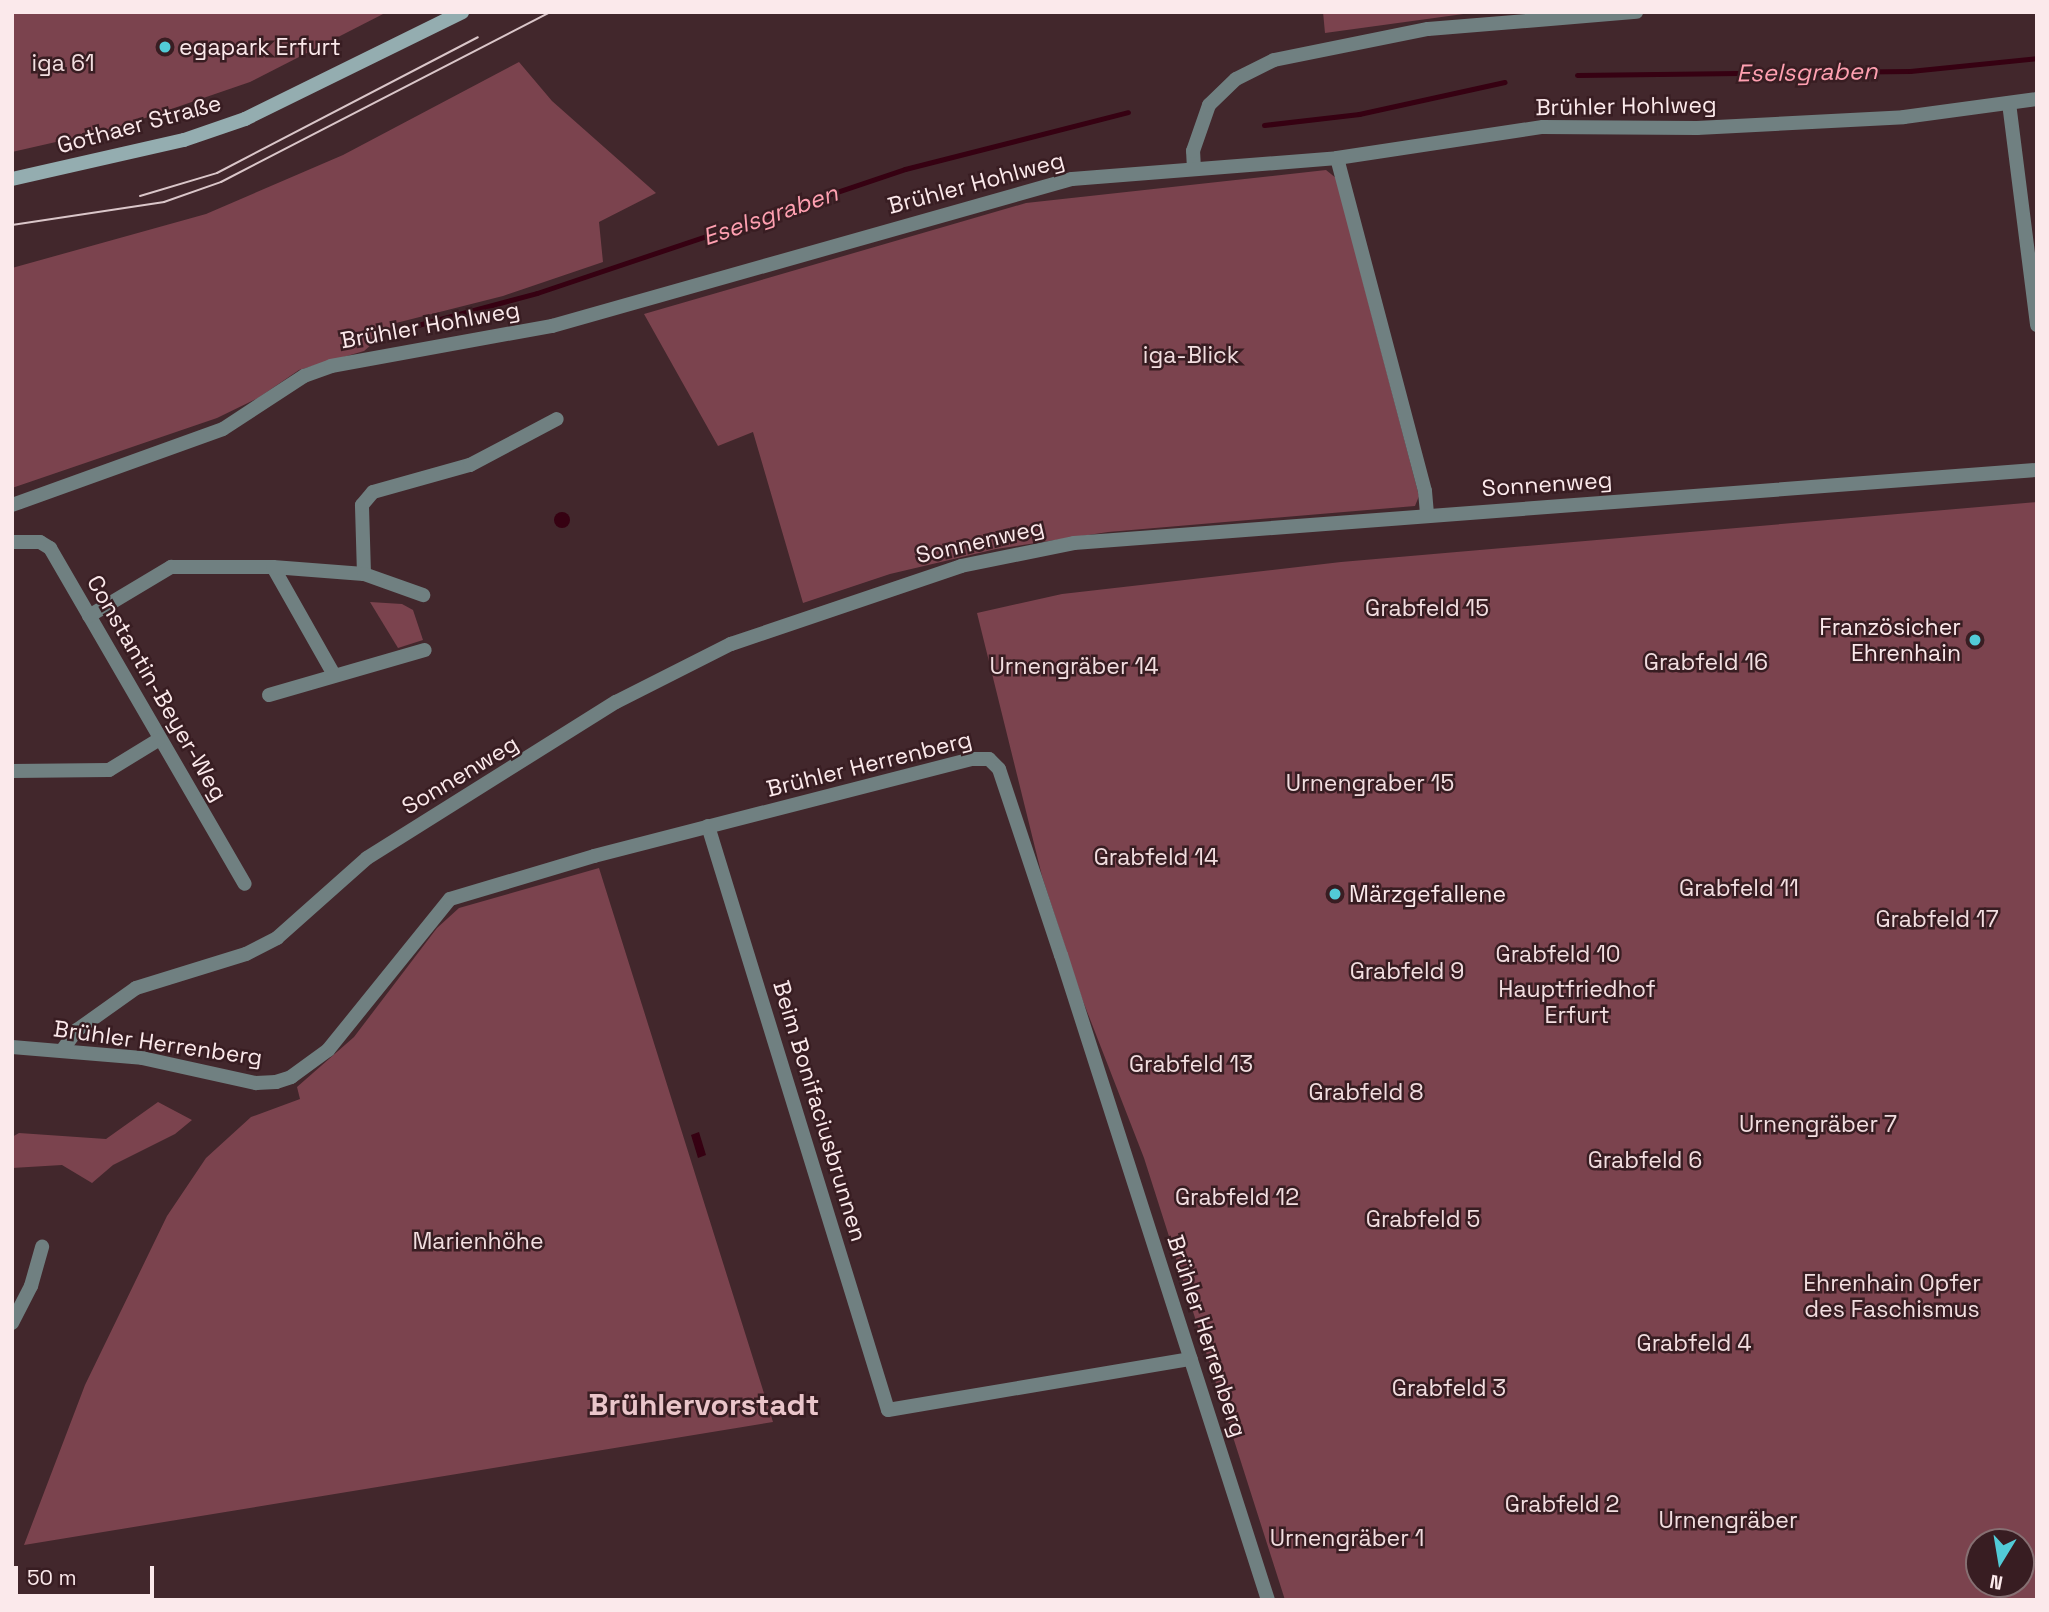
<!DOCTYPE html>
<html>
<head>
<meta charset="utf-8">
<style>
	body { margin:0 }
	#map { position:relative; width:2049px; height:1612px; overflow:hidden; background:#42272c; font-family:"Space Grotesk",sans-serif }
	div>[style] { position:absolute }
	.green>* { inset:0; background:#7b434e }
	.water>* { inset:0; background:#360112 }
	.round { border-radius:50% }
	.stream>* { height:5px; margin:-2.5px; padding:0 2.5px; transform-origin:2.5px; border-radius:2.5px; background:#360112 }
	.minor>* { height:14px; margin:-7px; padding:0 7px; transform-origin:7px; border-radius:7px; background:#708081 }
	.secondary>* { height:14px; margin:-7px; padding:0 7px; transform-origin:7px; border-radius:7px; background:#94adb0 }
	.tram>* { height:2px; margin:-1px; padding:0 1px; transform-origin:1px; border-radius:1px; background:#dac6c9 }
	.dots>* { width:19px; height:19px; translate:-50% -50%; box-sizing:border-box; border:4px solid #381d22; border-radius:50% }
	span { translate:-50% -50%; white-space:nowrap; text-align:center; line-height:1.15; -webkit-text-stroke:5px #381d22; paint-order:stroke }
	.poi-label { font-size:23px; color:#fbe9eb }
	.left { translate:0 -50%; text-align:left }
	.right { translate:-100% -50%; text-align:right }
	.park-label { font-size:23px; color:#f2dee0 }
	.street-label { font-size:23px; color:#fbe9eb }
	.water-label { font-size:24px; color:#ffa0b1; font-style:italic }
	.district-label { font-size:30px; color:#eac5ca; font-weight:700 }
	.frame { position:absolute; inset:0; border:14px solid #fbe9eb; pointer-events:none }
	.north { position:absolute; left:1965px; top:1528px; width:70px; height:70px; box-sizing:border-box; background:#381d22; border:2px solid #866f72; border-radius:50%; rotate:191deg; font-size:19px; font-weight:700; line-height:28px; text-align:center; color:#fbe9eb }
	.north::after { content:''; display:block; margin:auto; width:24px; height:32px; background:#52cbd7; clip-path:polygon(50% 0,100% 100%,50% 72%,0 100%) }
	.scale { position:absolute; left:14px; top:1566px; width:140px; height:32px; box-sizing:border-box; border:4px solid #fbe9eb; border-top:0; padding-left:9px; font-size:21px; line-height:24px; white-space:nowrap; color:#fbe9eb; -webkit-text-stroke:5px #381d22; paint-order:stroke }
</style>
</head>
<body>
<div id="map">
	<div class="green">
		<i style="clip-path:polygon(12px 12px,387px 12px,250px 82px,113px 129px,12px 152px)"></i>
		<i style="clip-path:polygon(1323px 12px,1478px 12px,1325px 33px)"></i>
		<i style="clip-path:polygon(519px 62px,552px 101px,656px 193px,599px 222px,603px 262px,503px 296px,396px 323px,364px 351px,299px 370px,258px 398px,217px 418px,12px 488px,12px 268px,206px 214px,343px 155px)"></i>
		<i style="clip-path:polygon(1326px 170px,1336px 178px,1419px 496px,1415px 506px,1108px 532px,996px 549px,890px 574px,803px 603px,753px 432px,718px 446px,644px 314px,1026px 203px)"></i>
		<i style="clip-path:polygon(evenodd,2037px 502px,2037px 1600px,1285px 1600px,1144px 1158px,1081px 996px,1042px 876px,977px 613px,1062px 594px,1341px 562px,2037px 502px,1979px 1542px,2021px 1542px,2021px 1584px,1979px 1584px,1979px 1542px)"></i>
		<i style="clip-path:polygon(370px 602px,402px 604px,413px 610px,423px 640px,398px 648px)"></i>
		<i style="clip-path:polygon(599px 868px,773px 1422px,24px 1545px,85px 1385px,167px 1216px,206px 1158px,251px 1117px,300px 1099px,297px 1087px,354px 1037px,437px 928px,459px 908px)"></i>
		<i style="clip-path:polygon(158px 1102px,192px 1120px,175px 1134px,113px 1165px,92px 1183px,62px 1165px,12px 1168px,12px 1137px,19px 1133px,106px 1139px)"></i>
	</div>
	<div class="water">
		<i class="round" style="left:554px;top:512px;width:16px;height:16px"></i>
		<i style="clip-path:polygon(699px 1132px,706px 1155px,698px 1158px,691px 1135px)"></i>
	</div>
	<div class="stream">
		<i style="left:1577px;top:75px;width:333px;rotate:-0.7deg"></i>
		<i style="left:1910px;top:71px;width:128px;rotate:-5.8deg"></i>
		<i style="left:1264px;top:125px;width:96px;rotate:-6.6deg"></i>
		<i style="left:1359px;top:114px;width:149px;rotate:-12.4deg"></i>
		<i style="left:414px;top:326px;width:127px;rotate:-15deg"></i>
		<i style="left:537px;top:293px;width:388px;rotate:-18.6deg"></i>
		<i style="left:905px;top:169px;width:230px;rotate:-14.3deg"></i>
	</div>
	<div class="minor">
		<i style="left:2009px;top:103px;width:224px;rotate:82.8deg"></i>
		<i style="left:1337px;top:158px;width:344px;rotate:75.2deg"></i>
		<i style="left:1425px;top:491px;width:25px;rotate:85deg"></i>
		<i style="left:1194px;top:169px;width:18px;rotate:-93deg"></i>
		<i style="left:1193px;top:151px;width:49px;rotate:-70.8deg"></i>
		<i style="left:1209px;top:105px;width:37px;rotate:-44deg"></i>
		<i style="left:1236px;top:79px;width:42px;rotate:-26.6deg"></i>
		<i style="left:1274px;top:60px;width:157px;rotate:-11.4deg"></i>
		<i style="left:1428px;top:29px;width:209px;rotate:-4.7deg"></i>
		<i style="left:12px;top:505px;width:224px;rotate:-19.8deg"></i>
		<i style="left:223px;top:429px;width:97px;rotate:-33.2deg"></i>
		<i style="left:304px;top:376px;width:29px;rotate:-20deg"></i>
		<i style="left:331px;top:366px;width:225px;rotate:-10.3deg"></i>
		<i style="left:552px;top:326px;width:540px;rotate:-15.79deg"></i>
		<i style="left:1072px;top:179px;width:266px;rotate:-4.5deg"></i>
		<i style="left:1337px;top:158px;width:208px;rotate:-8.6deg"></i>
		<i style="left:1543px;top:127px;width:154px;rotate:0.4deg"></i>
		<i style="left:1697px;top:128px;width:207px;rotate:-3deg"></i>
		<i style="left:1904px;top:117px;width:134px;rotate:-7.7deg"></i>
		<i style="left:12px;top:542px;width:28px"></i>
		<i style="left:40px;top:542px;width:12px;rotate:31deg"></i>
		<i style="left:50px;top:548px;width:388px;rotate:59.9deg"></i>
		<i style="left:273px;top:567px;width:124px;rotate:60.5deg"></i>
		<i style="left:364px;top:574px;width:69px;rotate:-91.7deg"></i>
		<i style="left:362px;top:505px;width:17px;rotate:-50deg"></i>
		<i style="left:373px;top:492px;width:101px;rotate:-15.6deg"></i>
		<i style="left:470px;top:465px;width:98px;rotate:-27.9deg"></i>
		<i style="left:89px;top:616px;width:96px;rotate:-30.9deg"></i>
		<i style="left:171px;top:567px;width:102px"></i>
		<i style="left:273px;top:567px;width:91px;rotate:4.4deg"></i>
		<i style="left:364px;top:574px;width:63px;rotate:19.6deg"></i>
		<i style="left:269px;top:695px;width:162px;rotate:-16.1deg"></i>
		<i style="left:12px;top:771px;width:97px;rotate:-0.6deg"></i>
		<i style="left:109px;top:770px;width:57px;rotate:-31.5deg"></i>
		<i style="left:708px;top:826px;width:611px;rotate:72.87deg"></i>
		<i style="left:888px;top:1410px;width:307px;rotate:-9.6deg"></i>
		<i style="left:12px;top:1047px;width:130px;rotate:4.8deg"></i>
		<i style="left:142px;top:1058px;width:117px;rotate:12.4deg"></i>
		<i style="left:256px;top:1083px;width:20px;rotate:-3deg"></i>
		<i style="left:276px;top:1082px;width:16px;rotate:-18deg"></i>
		<i style="left:291px;top:1077px;width:46px;rotate:-36.1deg"></i>
		<i style="left:328px;top:1050px;width:194px;rotate:-51.1deg"></i>
		<i style="left:450px;top:899px;width:150px;rotate:-16.6deg"></i>
		<i style="left:594px;top:856px;width:391px;rotate:-14.4deg"></i>
		<i style="left:973px;top:759px;width:16px"></i>
		<i style="left:989px;top:759px;width:14px;rotate:45deg"></i>
		<i style="left:999px;top:769px;width:196px;rotate:71.6deg"></i>
		<i style="left:1061px;top:955px;width:677px;rotate:72.21deg"></i>
		<i style="left:63px;top:1049px;width:24px;rotate:-54deg"></i>
		<i style="left:77px;top:1030px;width:72px;rotate:-35.4deg"></i>
		<i style="left:136px;top:988px;width:115px;rotate:-17.2deg"></i>
		<i style="left:246px;top:954px;width:35px;rotate:-27deg"></i>
		<i style="left:277px;top:938px;width:120px;rotate:-41.6deg"></i>
		<i style="left:367px;top:858px;width:294px;rotate:-32.1deg"></i>
		<i style="left:616px;top:702px;width:129px;rotate:-26.8deg"></i>
		<i style="left:731px;top:644px;width:243px;rotate:-18.7deg"></i>
		<i style="left:961px;top:566px;width:115px;rotate:-11.5deg"></i>
		<i style="left:1074px;top:543px;width:966px;rotate:-4.34deg"></i>
		<i style="left:12px;top:1323px;width:42px;rotate:-62.8deg"></i>
		<i style="left:31px;top:1286px;width:41px;rotate:-74.2deg"></i>
	</div>
	<div class="secondary">
		<i style="left:12px;top:179px;width:176px;rotate:-12.8deg"></i>
		<i style="left:184px;top:140px;width:65px;rotate:-19deg"></i>
		<i style="left:245px;top:119px;width:242px;rotate:-26.2deg"></i>
	</div>
	<div class="tram">
		<i style="left:140px;top:196px;width:80px;rotate:-16.6deg"></i>
		<i style="left:217px;top:173px;width:294px;rotate:-27.5deg"></i>
		<i style="left:12px;top:225px;width:154px;rotate:-8.6deg"></i>
		<i style="left:164px;top:202px;width:60px;rotate:-19.3deg"></i>
		<i style="left:221px;top:182px;width:371px;rotate:-27.3deg"></i>
	</div>
	<div class="dots">
		<i style="left:165px;top:47px;background:#52cbd7"></i>
		<i style="left:1975px;top:640px;background:#52cbd7"></i>
		<i style="left:1335px;top:894px;background:#52cbd7"></i>
	</div>
	<div class="poi-label">
		<span class="left" style="left:179px;top:47px">egapark Erfurt</span>
		<span class="right" style="left:1961px;top:640px">Französicher<br>Ehrenhain</span>
		<span class="left" style="left:1349px;top:894px">Märzgefallene</span>
	</div>
	<div class="park-label">
		<span style="left:63px;top:63px">iga 61</span>
		<span style="left:1191px;top:355px">iga-Blick</span>
		<span style="left:1427px;top:608px">Grabfeld 15</span>
		<span style="left:1706px;top:662px">Grabfeld 16</span>
		<span style="left:1074px;top:666px">Urnengräber 14</span>
		<span style="left:1370px;top:783px">Urnengraber 15</span>
		<span style="left:1156px;top:857px">Grabfeld 14</span>
		<span style="left:1739px;top:888px">Grabfeld 11</span>
		<span style="left:1937px;top:919px">Grabfeld 17</span>
		<span style="left:1558px;top:954px">Grabfeld 10</span>
		<span style="left:1407px;top:971px">Grabfeld 9</span>
		<span style="left:1577px;top:1002px">Hauptfriedhof<br>Erfurt</span>
		<span style="left:1191px;top:1064px">Grabfeld 13</span>
		<span style="left:1366px;top:1092px">Grabfeld 8</span>
		<span style="left:1818px;top:1124px">Urnengräber 7</span>
		<span style="left:1645px;top:1160px">Grabfeld 6</span>
		<span style="left:1237px;top:1197px">Grabfeld 12</span>
		<span style="left:1423px;top:1219px">Grabfeld 5</span>
		<span style="left:478px;top:1241px">Marienhöhe</span>
		<span style="left:1892px;top:1296px">Ehrenhain Opfer<br>des Faschismus</span>
		<span style="left:1694px;top:1343px">Grabfeld 4</span>
		<span style="left:1449px;top:1388px">Grabfeld 3</span>
		<span style="left:1562px;top:1504px">Grabfeld 2</span>
		<span style="left:1728px;top:1520px">Urnengräber</span>
		<span style="left:1347px;top:1538px">Urnengräber 1</span>
	</div>
	<div class="street-label">
		<span style="left:1626px;top:106px;rotate:-1deg">Brühler Hohlweg</span>
		<span style="left:139px;top:124px;rotate:-15deg">Gothaer Straße</span>
		<span style="left:976px;top:183px;rotate:-15deg">Brühler Hohlweg</span>
		<span style="left:430px;top:325px;rotate:-10deg">Brühler Hohlweg</span>
		<span style="left:1547px;top:484px;rotate:-4deg">Sonnenweg</span>
		<span style="left:980px;top:541px;rotate:-13deg">Sonnenweg</span>
		<span style="left:157px;top:688px;rotate:60deg">Constantin-Beyer-Weg</span>
		<span style="left:869px;top:764px;rotate:-14deg">Brühler Herrenberg</span>
		<span style="left:460px;top:775px;rotate:-31deg">Sonnenweg</span>
		<span style="left:158px;top:1043px;rotate:8deg">Brühler Herrenberg</span>
		<span style="left:820px;top:1111px;rotate:73deg">Beim Bonifaciusbrunnen</span>
		<span style="left:1207px;top:1336px;rotate:72deg">Brühler Herrenberg</span>
	</div>
	<div class="water-label">
		<span style="left:1807px;top:72px;rotate:-1deg">Eselsgraben</span>
		<span style="left:770px;top:215px;rotate:-19deg">Eselsgraben</span>
	</div>
	<div class="district-label">
		<span style="left:704px;top:1405px">Brühlervorstadt</span>
	</div>
	<div class="frame"></div>
	<div class="north">N</div>
	<div class="scale">50 m</div>
</div>
</body>
</html>
